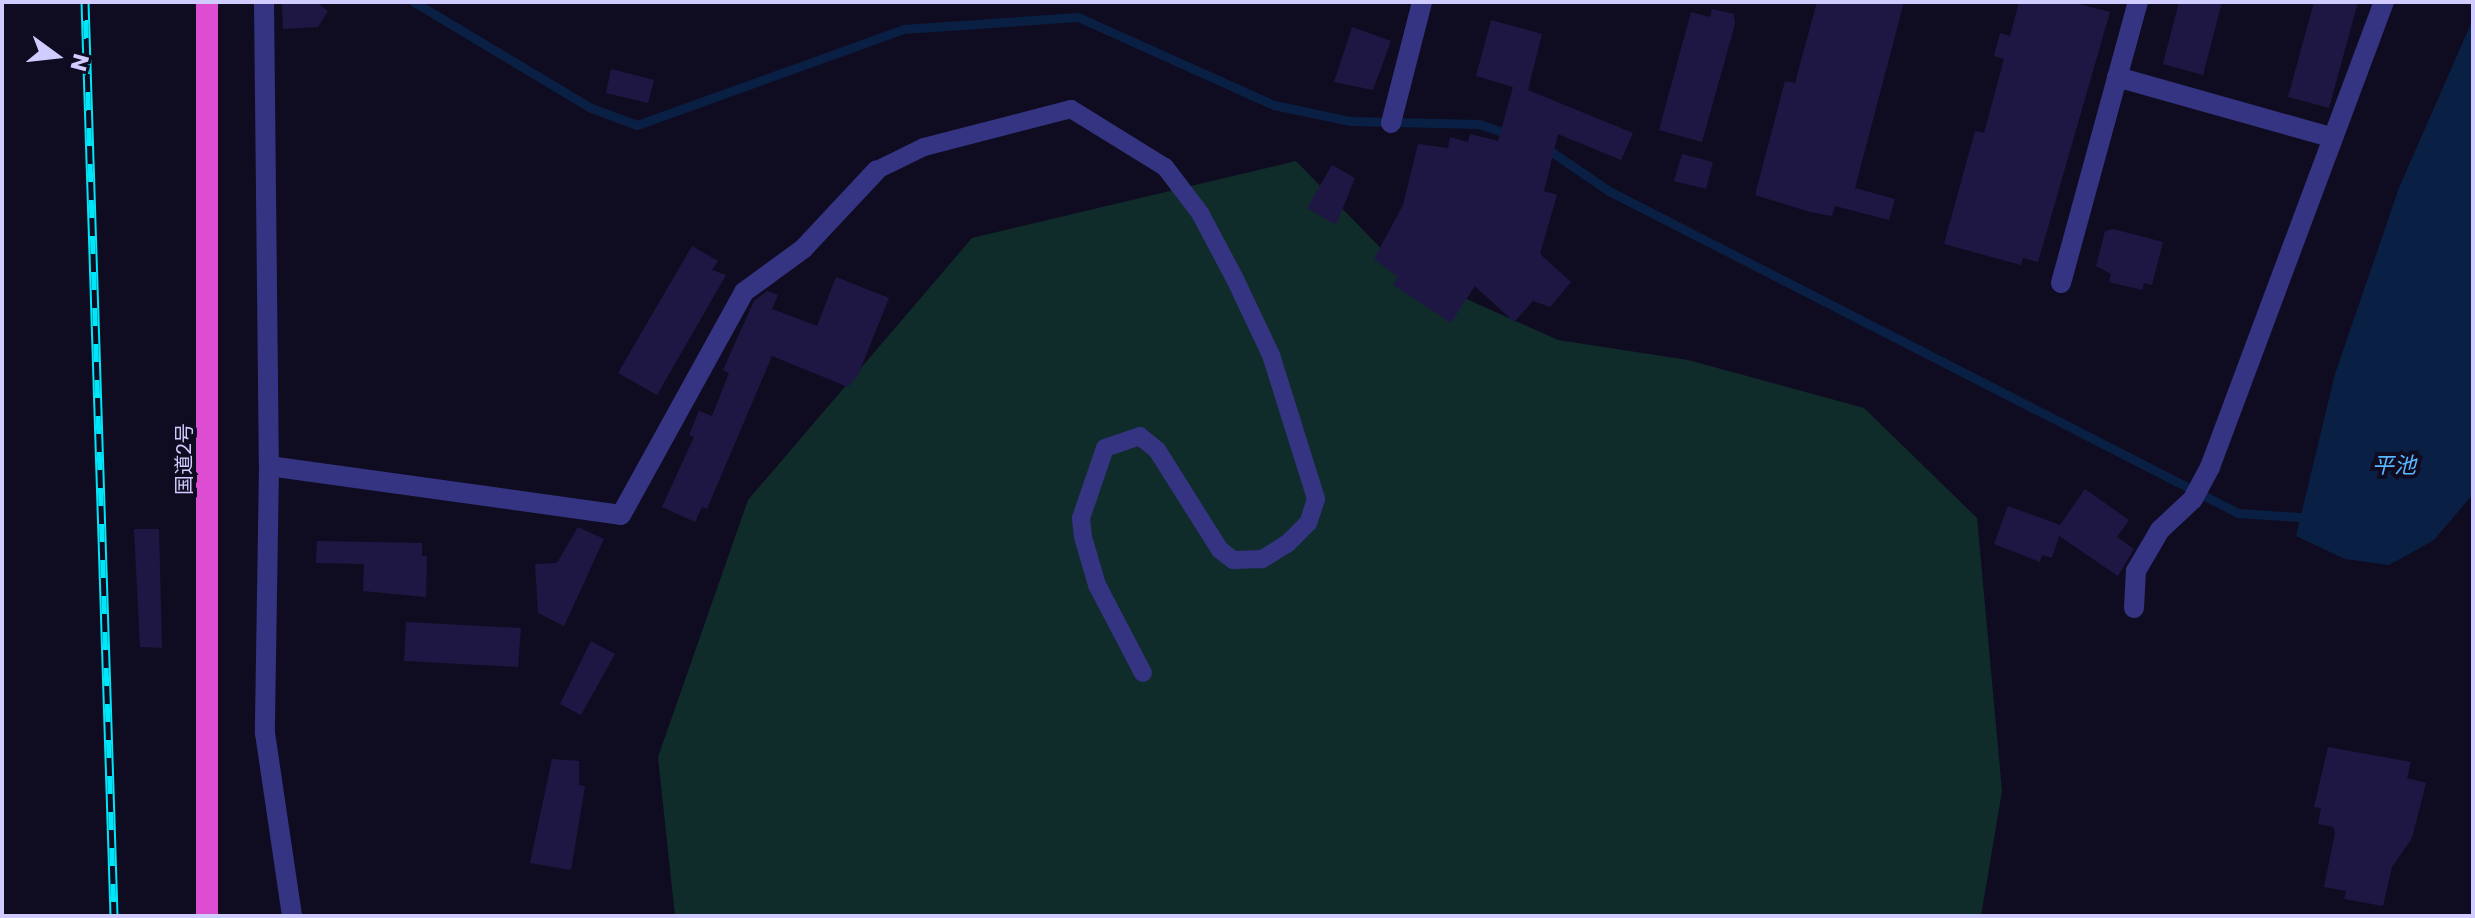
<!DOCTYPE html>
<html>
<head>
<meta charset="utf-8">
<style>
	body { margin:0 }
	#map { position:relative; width:2475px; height:918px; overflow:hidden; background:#0f0c21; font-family:Poppins,"Noto Sans JP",sans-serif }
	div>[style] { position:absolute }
	.green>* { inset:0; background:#0f2c2a }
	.water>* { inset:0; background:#092044 }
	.stream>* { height:9px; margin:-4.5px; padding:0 4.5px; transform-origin:4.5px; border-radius:4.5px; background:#092044 }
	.building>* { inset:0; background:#1f1743 }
	.service>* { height:18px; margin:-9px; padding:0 9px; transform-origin:9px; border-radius:9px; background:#353483 }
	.minor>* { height:20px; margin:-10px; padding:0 10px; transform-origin:10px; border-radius:10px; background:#353483 }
	.trunk>* { height:22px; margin:-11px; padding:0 11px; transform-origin:11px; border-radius:11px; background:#dc4dd2 }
	.rail>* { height:9px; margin-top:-4.5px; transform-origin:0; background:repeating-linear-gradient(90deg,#0f0c21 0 18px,#00e5f7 0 36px); box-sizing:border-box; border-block:2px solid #00e5f7 }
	span { translate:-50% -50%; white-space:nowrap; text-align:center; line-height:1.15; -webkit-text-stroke:8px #0f0c21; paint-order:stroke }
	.street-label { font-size:20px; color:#d1ccff }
	.water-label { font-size:22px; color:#5ab7ff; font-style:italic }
	.frame { position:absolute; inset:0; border:4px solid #d1ccff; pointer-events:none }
	.north { position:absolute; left:16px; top:16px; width:80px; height:80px; -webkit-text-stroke:6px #0f0c21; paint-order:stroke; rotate:105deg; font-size:22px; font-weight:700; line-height:32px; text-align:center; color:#d1ccff }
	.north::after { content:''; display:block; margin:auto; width:28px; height:36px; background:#d1ccff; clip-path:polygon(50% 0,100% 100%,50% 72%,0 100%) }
</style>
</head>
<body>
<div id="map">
	<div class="green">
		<i style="clip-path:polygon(1296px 161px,1402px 270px,1558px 340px,1688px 360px,1864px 408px,1977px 518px,2002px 791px,1981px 916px,675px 916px,658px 757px,748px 500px,972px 238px)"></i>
	</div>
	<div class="water">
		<i style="clip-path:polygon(2473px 19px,2473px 494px,2434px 540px,2389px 565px,2345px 559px,2296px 536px,2335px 374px,2399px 188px)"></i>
	</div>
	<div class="stream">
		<i style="left:414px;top:2px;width:206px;rotate:30.9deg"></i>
		<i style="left:591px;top:108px;width:49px;rotate:20.3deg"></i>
		<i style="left:637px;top:125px;width:283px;rotate:-19.8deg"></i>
		<i style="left:903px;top:29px;width:175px;rotate:-3.9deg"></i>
		<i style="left:1078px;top:17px;width:215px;rotate:24.2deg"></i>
		<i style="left:1274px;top:105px;width:78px;rotate:11.9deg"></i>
		<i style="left:1350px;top:121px;width:129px;rotate:1.3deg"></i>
		<i style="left:1479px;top:124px;width:34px;rotate:19deg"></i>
		<i style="left:1543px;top:146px;width:80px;rotate:34.3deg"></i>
		<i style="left:1609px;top:191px;width:707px;rotate:27.11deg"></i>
		<i style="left:2238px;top:513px;width:62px;rotate:3.7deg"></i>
	</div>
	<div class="building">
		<i style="clip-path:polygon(282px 2px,316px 2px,328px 11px,318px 27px,283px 29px)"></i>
		<i style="clip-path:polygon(1817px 2px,1904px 2px,1855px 188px,1895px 199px,1889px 220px,1835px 206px,1832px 216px,1810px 212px,1755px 195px,1785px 81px,1795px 83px)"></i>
		<i style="clip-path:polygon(2019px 2px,2071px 2px,2110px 12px,2038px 262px,2023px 258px,2021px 265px,1944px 244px,1975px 131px,1984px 133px,2004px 59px,1994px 56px,2000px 33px,2010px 36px)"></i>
		<i style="clip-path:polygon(2179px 2px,2222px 2px,2203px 75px,2163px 64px)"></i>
		<i style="clip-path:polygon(2314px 2px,2358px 2px,2329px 108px,2288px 97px)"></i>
		<i style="clip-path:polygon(1712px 9px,1734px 14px,1735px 24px,1702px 142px,1659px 130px,1691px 12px,1710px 17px)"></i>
		<i style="clip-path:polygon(1491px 20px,1542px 34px,1528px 90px,1633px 133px,1621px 160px,1558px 134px,1544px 191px,1557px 195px,1540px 254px,1571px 282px,1550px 307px,1533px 301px,1514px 322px,1475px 286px,1451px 323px,1393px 285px,1398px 277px,1374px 259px,1403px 205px,1418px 144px,1448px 148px,1450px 137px,1468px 142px,1470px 134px,1498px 141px,1513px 87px,1476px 76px)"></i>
		<i style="clip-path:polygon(1352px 27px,1391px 41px,1373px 90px,1334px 82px)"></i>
		<i style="clip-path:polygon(611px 69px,654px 80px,648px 103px,606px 93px)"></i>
		<i style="clip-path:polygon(1682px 154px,1713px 162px,1706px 189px,1674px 181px)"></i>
		<i style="clip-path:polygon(1332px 165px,1355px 178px,1336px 225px,1307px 208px)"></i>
		<i style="clip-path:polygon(2113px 229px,2163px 242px,2152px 285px,2144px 283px,2142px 290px,2109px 282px,2111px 274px,2096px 266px,2105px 231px)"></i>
		<i style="clip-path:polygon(692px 246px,718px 261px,712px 270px,726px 275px,657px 395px,618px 373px)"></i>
		<i style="clip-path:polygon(836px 277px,889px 298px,858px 375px,848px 387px,772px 356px,707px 509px,702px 507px,695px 522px,662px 507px,694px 437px,689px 435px,699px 411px,712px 416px,729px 373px,723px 370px,754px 301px,767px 291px,778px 295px,772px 309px,817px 326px)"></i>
		<i style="clip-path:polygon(2085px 489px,2129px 520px,2117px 537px,2134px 549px,2118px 576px,2059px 536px,2052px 558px,2042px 555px,2040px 562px,1994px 544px,2008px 506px,2060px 525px)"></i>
		<i style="clip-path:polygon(578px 527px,604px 539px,564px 626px,538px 613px,535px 564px,557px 563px)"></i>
		<i style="clip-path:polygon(134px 529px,159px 529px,162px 648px,140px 647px)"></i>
		<i style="clip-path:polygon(317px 541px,422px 543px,422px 556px,427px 556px,426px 597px,363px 591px,364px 564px,316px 563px)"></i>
		<i style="clip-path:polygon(406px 622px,521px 628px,518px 667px,404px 661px)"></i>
		<i style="clip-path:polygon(591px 641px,615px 654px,581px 715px,560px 704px)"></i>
		<i style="clip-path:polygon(2328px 747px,2411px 762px,2407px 778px,2426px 783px,2412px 838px,2392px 867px,2383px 906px,2344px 899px,2346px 891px,2324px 887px,2335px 833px,2333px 827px,2318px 824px,2321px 808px,2314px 807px)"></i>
		<i style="clip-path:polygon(552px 759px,579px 761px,579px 785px,585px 786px,571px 870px,530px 863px)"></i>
	</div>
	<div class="service">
		<i style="left:877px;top:170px;width:52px;rotate:-26.1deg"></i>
		<i style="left:924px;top:147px;width:152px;rotate:-14.5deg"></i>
		<i style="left:1071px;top:109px;width:110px;rotate:31.7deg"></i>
		<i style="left:1165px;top:167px;width:58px;rotate:52.7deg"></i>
		<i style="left:1200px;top:213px;width:75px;rotate:62.1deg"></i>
		<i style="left:1235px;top:279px;width:84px;rotate:64.7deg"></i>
		<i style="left:1271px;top:355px;width:151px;rotate:72.6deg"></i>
		<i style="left:1316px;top:499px;width:25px;rotate:108deg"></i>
		<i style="left:1308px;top:523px;width:28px;rotate:135deg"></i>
		<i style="left:1288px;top:543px;width:31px;rotate:148deg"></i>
		<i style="left:1262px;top:559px;width:29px;rotate:178deg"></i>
		<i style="left:1233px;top:560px;width:16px;rotate:-142deg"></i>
		<i style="left:1220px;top:550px;width:118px;rotate:-122.2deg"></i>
		<i style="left:1157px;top:450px;width:22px;rotate:-141deg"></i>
		<i style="left:1140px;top:436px;width:37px;rotate:161deg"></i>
		<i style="left:1105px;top:448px;width:74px;rotate:108.9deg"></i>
		<i style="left:1081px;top:518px;width:19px;rotate:84deg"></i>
		<i style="left:1083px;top:537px;width:50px;rotate:73.7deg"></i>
		<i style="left:1097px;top:585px;width:99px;rotate:62.4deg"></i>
	</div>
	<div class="minor">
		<i style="left:264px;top:2px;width:464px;rotate:89.4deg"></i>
		<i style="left:269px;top:466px;width:267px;rotate:90.9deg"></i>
		<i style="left:265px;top:733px;width:185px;rotate:81.6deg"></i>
		<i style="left:2117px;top:77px;width:222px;rotate:15.7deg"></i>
		<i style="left:1391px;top:123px;width:125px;rotate:-75.6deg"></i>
		<i style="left:2061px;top:283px;width:291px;rotate:-74.7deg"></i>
		<i style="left:269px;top:466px;width:355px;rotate:7.9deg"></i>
		<i style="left:621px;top:515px;width:255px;rotate:-61.1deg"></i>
		<i style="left:744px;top:292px;width:73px;rotate:-36.1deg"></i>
		<i style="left:803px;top:249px;width:108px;rotate:-46.9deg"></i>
		<i style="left:2134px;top:608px;width:37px;rotate:-87deg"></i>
		<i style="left:2136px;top:571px;width:48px;rotate:-59.7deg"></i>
		<i style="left:2160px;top:530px;width:45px;rotate:-43.2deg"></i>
		<i style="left:2193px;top:499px;width:36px;rotate:-62deg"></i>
		<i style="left:2210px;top:467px;width:496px;rotate:-69.5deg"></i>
	</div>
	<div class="trunk">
		<i style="left:207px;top:916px;width:914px;rotate:-90deg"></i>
	</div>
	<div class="rail">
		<i style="left:85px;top:2px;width:914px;rotate:88.18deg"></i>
	</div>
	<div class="street-label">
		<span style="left:184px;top:459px;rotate:-90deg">国道2号</span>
	</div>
	<div class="water-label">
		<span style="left:2394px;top:466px">平池</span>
	</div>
	<div class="frame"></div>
	<div class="north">N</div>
</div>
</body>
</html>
